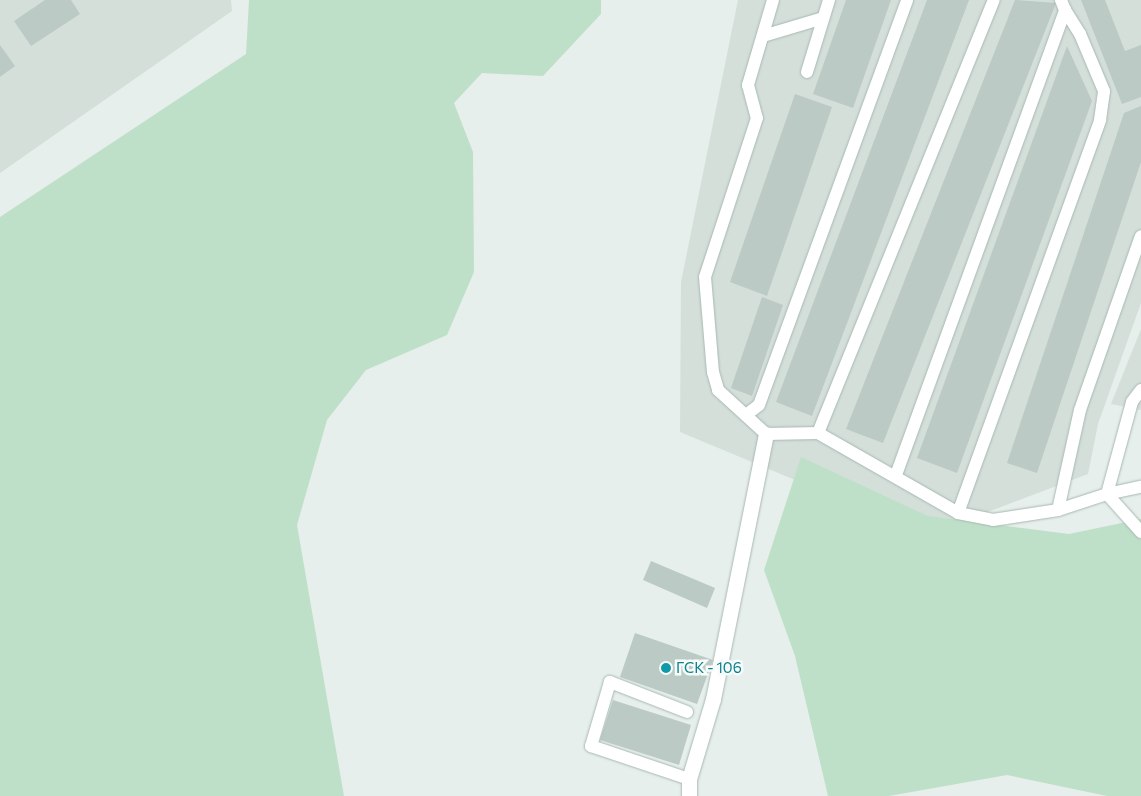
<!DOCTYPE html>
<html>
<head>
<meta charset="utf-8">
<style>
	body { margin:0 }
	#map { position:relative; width:1141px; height:796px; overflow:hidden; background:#e6efeb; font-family:Commissioner,sans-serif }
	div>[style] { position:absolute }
	.built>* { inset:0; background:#d4dfda }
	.green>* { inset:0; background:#bfe0c8 }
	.building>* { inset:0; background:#bbcac4 }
	.roads { filter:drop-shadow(0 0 1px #a8b8b2) drop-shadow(0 0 1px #a8b8b2) }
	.lane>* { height:12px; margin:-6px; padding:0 6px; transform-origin:6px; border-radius:6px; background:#fff }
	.street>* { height:15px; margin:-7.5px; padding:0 7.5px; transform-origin:7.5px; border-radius:7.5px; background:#fff }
	.dots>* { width:14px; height:14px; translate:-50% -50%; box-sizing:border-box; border:2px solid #f7fbf9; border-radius:50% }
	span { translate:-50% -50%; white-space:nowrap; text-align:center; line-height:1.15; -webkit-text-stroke:5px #f7fbf9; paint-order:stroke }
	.culture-label { font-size:15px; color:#0d838f }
	.left { translate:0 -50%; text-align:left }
</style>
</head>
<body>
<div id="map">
	<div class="built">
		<i style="clip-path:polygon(0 0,231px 0,232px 11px,0 173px)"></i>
		<i style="clip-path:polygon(738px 0,1141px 0,1141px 303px,1098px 424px,1088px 474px,927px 535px,680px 432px,681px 282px)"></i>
		<i style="clip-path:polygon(1141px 329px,1141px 410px,1111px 404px)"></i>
	</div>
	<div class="green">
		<i style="clip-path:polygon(249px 0,601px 0,601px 14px,543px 76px,482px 73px,454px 103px,473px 152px,474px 272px,447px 335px,366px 370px,327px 420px,297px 525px,344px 796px,0 796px,0 217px,246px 54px)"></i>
		<i style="clip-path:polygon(801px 457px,928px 516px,1069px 534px,1141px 519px,1141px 796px,1107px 796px,1007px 775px,889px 796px,828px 796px,795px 656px,764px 570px)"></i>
	</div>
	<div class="building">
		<i style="clip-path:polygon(45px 0,71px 0,80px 14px,31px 46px,14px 21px)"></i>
		<i style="clip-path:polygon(846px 0,891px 0,853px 108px,813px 94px)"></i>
		<i style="clip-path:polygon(927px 0,969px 0,812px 416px,776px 402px)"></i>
		<i style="clip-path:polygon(1015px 0,1056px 3px,883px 443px,846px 429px)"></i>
		<i style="clip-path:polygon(1081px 0,1105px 0,1125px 51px,1141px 45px,1141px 97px,1122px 104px)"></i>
		<i style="clip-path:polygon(0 45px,15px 66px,0 77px)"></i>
		<i style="clip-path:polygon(1067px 46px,1092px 101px,957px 473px,917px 458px)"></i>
		<i style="clip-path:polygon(795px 94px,832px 107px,767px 296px,730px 282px)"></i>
		<i style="clip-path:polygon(1141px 106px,1141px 162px,1037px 473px,1007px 463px,1124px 113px)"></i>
		<i style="clip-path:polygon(762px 297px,783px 305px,752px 396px,731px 388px)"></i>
		<i style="clip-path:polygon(651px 561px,715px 588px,707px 608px,643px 580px)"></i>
		<i style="clip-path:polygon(635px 633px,713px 660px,697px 704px,620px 677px)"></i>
		<i style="clip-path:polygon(613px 700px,691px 725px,679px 765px,600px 740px)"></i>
	</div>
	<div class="roads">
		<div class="lane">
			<i style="left:773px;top:0;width:89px;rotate:106.4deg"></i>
			<i style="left:748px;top:85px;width:34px;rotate:75deg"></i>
			<i style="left:757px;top:118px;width:167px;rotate:108.1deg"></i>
			<i style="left:705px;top:277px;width:95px;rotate:85.2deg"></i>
			<i style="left:713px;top:372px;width:19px;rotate:74deg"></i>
			<i style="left:718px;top:390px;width:65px;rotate:42.5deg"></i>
			<i style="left:766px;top:434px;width:52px;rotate:-1.1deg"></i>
			<i style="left:818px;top:433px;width:161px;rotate:29.7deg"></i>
			<i style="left:958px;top:513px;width:36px;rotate:11deg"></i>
			<i style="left:993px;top:520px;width:66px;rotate:-8.7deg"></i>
			<i style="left:1058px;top:510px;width:52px;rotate:-18.1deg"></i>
			<i style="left:1107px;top:494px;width:35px;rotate:-12deg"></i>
			<i style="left:763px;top:36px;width:63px;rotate:-16.7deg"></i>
			<i style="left:807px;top:72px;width:75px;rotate:-73deg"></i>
			<i style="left:1141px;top:390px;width:15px;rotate:127deg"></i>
			<i style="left:1132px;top:402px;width:95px;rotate:105.2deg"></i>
			<i style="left:1107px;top:494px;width:51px;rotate:48.2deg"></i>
			<i style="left:746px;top:415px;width:16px;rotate:-38deg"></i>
			<i style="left:759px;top:405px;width:431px;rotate:-69.9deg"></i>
			<i style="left:818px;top:433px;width:467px;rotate:-67.9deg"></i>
			<i style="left:896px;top:475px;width:495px;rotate:-70deg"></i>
			<i style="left:1065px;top:10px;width:11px;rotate:-112deg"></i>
			<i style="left:1058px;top:510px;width:102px;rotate:-77.6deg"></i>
			<i style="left:1080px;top:410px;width:184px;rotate:-70.7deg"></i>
			<i style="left:958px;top:513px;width:418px;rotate:-70.1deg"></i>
			<i style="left:1100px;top:120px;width:29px;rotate:-82deg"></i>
			<i style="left:1104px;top:91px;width:62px;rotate:-112.8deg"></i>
			<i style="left:1080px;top:34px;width:28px;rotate:-122deg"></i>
			<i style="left:687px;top:712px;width:83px;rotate:-158.7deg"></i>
			<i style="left:610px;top:682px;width:67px;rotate:106.5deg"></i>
			<i style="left:591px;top:746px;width:103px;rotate:18.6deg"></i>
		</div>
		<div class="street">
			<i style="left:689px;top:796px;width:17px;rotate:-90deg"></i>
			<i style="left:689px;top:779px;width:84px;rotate:-73.3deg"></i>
			<i style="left:713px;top:699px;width:270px;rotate:-78.7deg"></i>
		</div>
	</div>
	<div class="dots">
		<i style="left:666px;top:668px;background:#0f9aa8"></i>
	</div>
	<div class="culture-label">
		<span class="left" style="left:676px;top:668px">ГСК - 106</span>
	</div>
</div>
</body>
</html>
